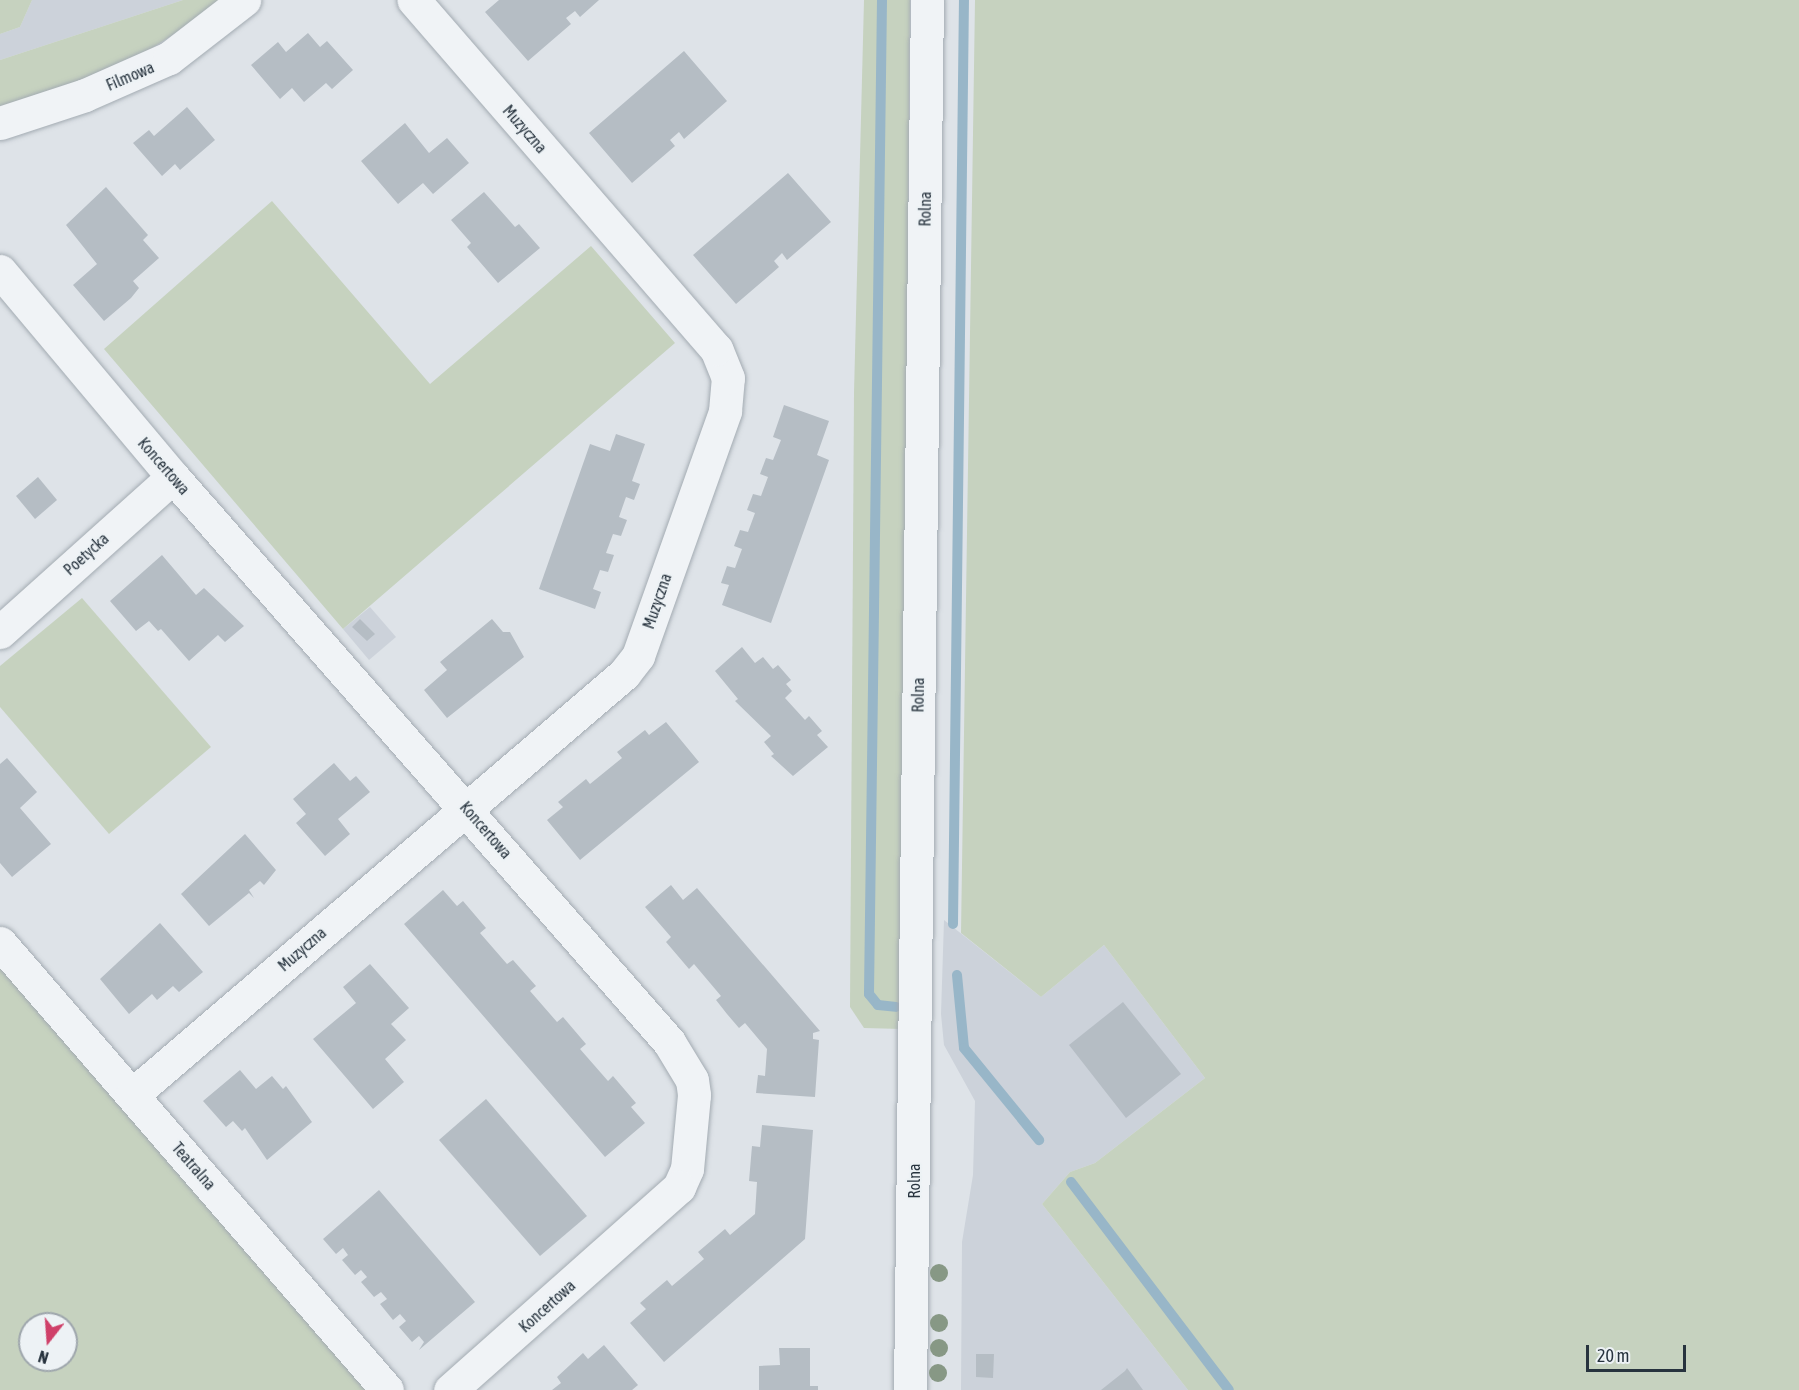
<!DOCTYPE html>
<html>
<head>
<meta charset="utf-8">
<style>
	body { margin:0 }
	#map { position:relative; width:1799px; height:1390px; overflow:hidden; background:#dee3e8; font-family:"Asap Condensed",sans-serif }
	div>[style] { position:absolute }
	.built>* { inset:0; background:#ccd2da }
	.green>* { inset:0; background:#c6d2bf }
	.stream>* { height:10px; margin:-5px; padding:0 5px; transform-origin:5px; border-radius:5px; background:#98b6c8 }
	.building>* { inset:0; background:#b5bdc4 }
	.roads { filter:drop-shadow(0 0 2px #a3abb2) drop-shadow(0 0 2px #a3abb2) }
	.minor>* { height:33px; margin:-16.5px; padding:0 16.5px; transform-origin:16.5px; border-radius:16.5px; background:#f0f3f6 }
	.tertiary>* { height:33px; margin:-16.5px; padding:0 16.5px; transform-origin:16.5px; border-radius:16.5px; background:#f0f3f6 }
	.trees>* { width:18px; height:18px; margin:-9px; border-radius:50%; background:#879885 }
	span { translate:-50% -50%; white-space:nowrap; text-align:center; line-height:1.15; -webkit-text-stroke:4.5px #edf2f5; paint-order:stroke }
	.street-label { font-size:16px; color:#27333e }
	.north { position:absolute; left:18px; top:1312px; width:60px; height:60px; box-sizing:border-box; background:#edf2f5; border:2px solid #9ea6ac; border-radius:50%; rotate:197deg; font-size:16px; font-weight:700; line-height:24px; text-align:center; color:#27333e }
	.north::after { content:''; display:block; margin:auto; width:21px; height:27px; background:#cf4069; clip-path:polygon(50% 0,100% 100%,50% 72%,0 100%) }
	.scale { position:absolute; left:1586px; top:1345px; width:100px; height:27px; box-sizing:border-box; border:3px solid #27333e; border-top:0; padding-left:8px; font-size:18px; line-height:21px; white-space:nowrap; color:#27333e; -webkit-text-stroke:4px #edf2f5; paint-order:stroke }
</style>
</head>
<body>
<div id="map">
	<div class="built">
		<i style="clip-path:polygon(32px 0,183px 0,0 60px,0 34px,20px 27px)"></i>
		<i style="clip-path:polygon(370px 607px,396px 637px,369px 660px,343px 629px)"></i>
		<i style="clip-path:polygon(944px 920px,1041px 997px,1104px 945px,1205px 1078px,1095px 1163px,1070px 1172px,1042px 1204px,1188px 1390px,961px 1390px,962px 1242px,973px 1175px,975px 1101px,944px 1045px,941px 1014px)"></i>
	</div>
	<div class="green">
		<i style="clip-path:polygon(0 0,32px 0,20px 27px,0 34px)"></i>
		<i style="clip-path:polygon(183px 0,228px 0,122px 67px,0 110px,0 60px)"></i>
		<i style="clip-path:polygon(864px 0,910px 0,902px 1029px,864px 1028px,850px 1007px,854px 393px)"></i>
		<i style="clip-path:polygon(975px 0,1799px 0,1799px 1390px,1188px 1390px,1042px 1204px,1070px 1172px,1095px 1163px,1205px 1078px,1104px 945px,1041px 997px,961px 933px)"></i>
		<i style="clip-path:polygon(272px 201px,430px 384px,591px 246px,675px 343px,343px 629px,104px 349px)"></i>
		<i style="clip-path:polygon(82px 598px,211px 747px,109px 834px,0 707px,0 666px)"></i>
		<i style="clip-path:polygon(evenodd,0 960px,373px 1390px,0 1390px,0 960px,30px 1324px,66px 1324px,66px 1360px,30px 1360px,30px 1324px)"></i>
	</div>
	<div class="stream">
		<i style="left:882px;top:0;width:994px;rotate:90.75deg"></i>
		<i style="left:869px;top:994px;width:14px;rotate:51deg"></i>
		<i style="left:878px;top:1005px;width:18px;rotate:6deg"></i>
		<i style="left:953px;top:924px;width:924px;rotate:-89.32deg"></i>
		<i style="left:957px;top:975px;width:73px;rotate:84.5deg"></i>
		<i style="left:964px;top:1048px;width:119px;rotate:50.8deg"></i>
		<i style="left:1071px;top:1182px;width:261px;rotate:52.8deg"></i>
	</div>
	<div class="building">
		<i style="clip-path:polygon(499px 0,599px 0,580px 17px,575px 11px,566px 18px,571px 24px,528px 61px,485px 12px)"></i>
		<i style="clip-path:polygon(308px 33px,320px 47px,327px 41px,353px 70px,332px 89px,326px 83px,304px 102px,292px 88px,280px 99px,251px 65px,278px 42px,286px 52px)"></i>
		<i style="clip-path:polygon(684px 51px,727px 101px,684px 139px,679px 132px,670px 140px,675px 146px,632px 183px,589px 133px)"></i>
		<i style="clip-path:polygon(187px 107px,215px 140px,180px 170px,175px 164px,162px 176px,133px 143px,149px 130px,154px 136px)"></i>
		<i style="clip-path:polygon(405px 123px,429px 153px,447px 138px,469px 163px,433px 194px,423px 183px,398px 204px,361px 161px)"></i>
		<i style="clip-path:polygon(788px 173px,831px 222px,787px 260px,782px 253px,774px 261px,779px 267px,736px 304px,693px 255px)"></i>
		<i style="clip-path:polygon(106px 187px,148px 235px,143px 240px,159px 258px,133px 281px,139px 288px,131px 298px,104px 321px,73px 285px,97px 264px,66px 225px)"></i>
		<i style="clip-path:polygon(484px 192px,515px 227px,519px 224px,540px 248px,498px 283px,467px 247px,471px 243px,451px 220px)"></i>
		<i style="clip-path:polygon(784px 405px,829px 421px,817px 455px,829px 460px,771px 623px,722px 605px,729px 585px,721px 583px,727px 566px,735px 568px,742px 549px,734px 546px,740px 530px,748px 532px,755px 513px,747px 510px,753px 494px,761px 496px,768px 477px,760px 474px,766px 458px,773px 460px,781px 440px,773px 437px)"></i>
		<i style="clip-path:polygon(616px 434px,645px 444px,632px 481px,640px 484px,634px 500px,626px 497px,619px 517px,627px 520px,621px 536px,613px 534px,606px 553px,614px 555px,608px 572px,600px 570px,593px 589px,601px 592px,595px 609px,539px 589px,590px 444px,610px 451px)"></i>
		<i style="clip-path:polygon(38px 477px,57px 500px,35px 519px,16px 496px)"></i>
		<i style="clip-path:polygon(162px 555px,196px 595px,204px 588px,244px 626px,225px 642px,218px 635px,189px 661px,161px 629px,158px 631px,149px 621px,136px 631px,110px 601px)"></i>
		<i style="clip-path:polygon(360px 619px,375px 634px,367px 641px,352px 627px)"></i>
		<i style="clip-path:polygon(492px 619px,503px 632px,510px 632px,524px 657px,447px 718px,424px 690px,447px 670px,440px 662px)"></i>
		<i style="clip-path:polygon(742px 647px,755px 663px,763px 657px,773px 669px,778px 665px,791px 680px,786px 684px,792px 691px,785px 698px,805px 720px,809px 716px,822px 731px,817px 735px,828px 747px,793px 776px,771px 756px,774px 754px,764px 742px,771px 736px,735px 701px,738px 699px,715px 671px)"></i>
		<i style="clip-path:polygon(666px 722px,699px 762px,580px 860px,547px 820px,563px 807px,558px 802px,586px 779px,590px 784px,622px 758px,617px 752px,645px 730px,649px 735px)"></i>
		<i style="clip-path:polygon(7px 758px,37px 792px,20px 808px,51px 844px,12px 877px,0 863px,0 764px)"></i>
		<i style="clip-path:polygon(334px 763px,350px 781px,356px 776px,370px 792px,338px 819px,350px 834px,325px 856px,296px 823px,306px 814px,293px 799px)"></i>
		<i style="clip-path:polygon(245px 834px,276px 870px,264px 885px,260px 881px,249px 890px,254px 898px,249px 893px,209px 926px,181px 894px)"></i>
		<i style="clip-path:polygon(671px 885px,683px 900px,697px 888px,820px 1031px,813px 1033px,813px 1039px,819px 1040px,815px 1097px,756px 1093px,758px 1075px,765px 1076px,767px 1049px,745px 1023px,739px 1028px,727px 1014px,716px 1000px,721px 996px,694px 964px,689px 969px,666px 942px,671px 937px,645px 907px)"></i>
		<i style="clip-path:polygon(443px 890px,457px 906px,463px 901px,486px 928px,480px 933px,507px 964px,513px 960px,536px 986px,530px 991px,557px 1022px,563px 1017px,586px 1044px,580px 1049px,608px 1081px,613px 1076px,636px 1103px,631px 1107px,645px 1123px,605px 1157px,404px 924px)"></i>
		<i style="clip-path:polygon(160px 923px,203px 972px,179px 992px,173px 986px,157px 1000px,152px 994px,129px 1014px,100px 979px)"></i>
		<i style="clip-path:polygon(370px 964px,409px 1008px,391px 1024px,406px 1040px,385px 1059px,404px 1082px,373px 1109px,313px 1039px,356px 1003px,343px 987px)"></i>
		<i style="clip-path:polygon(1123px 1002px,1181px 1074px,1126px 1118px,1069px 1045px)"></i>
		<i style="clip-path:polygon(240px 1070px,256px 1089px,272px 1076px,283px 1089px,286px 1086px,312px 1122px,267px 1160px,245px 1128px,242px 1131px,233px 1121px,226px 1127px,203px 1101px)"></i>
		<i style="clip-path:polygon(486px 1099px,587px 1216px,540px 1256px,439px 1140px)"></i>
		<i style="clip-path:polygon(762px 1125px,813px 1130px,805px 1239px,664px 1362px,630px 1323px,646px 1309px,640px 1303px,654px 1291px,667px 1280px,672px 1286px,704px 1259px,698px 1252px,725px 1229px,730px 1235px,755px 1214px,757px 1182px,749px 1181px,752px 1146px,760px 1147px)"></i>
		<i style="clip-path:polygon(379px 1190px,475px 1302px,419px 1350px,424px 1342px,419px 1336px,412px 1342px,399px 1327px,406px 1321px,400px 1314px,393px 1320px,380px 1304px,387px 1299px,381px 1292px,374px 1297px,361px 1282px,367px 1277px,361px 1270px,355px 1275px,342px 1260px,348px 1255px,343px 1248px,336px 1254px,323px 1239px)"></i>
		<i style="clip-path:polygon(604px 1345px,638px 1385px,632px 1390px,552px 1390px,561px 1383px,557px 1377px,583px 1353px,588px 1359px)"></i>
		<i style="clip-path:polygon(779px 1348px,810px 1348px,810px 1386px,818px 1386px,818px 1390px,759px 1390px,759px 1366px,780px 1365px)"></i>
		<i style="clip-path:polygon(976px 1354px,994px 1354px,993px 1378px,976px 1377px)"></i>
		<i style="clip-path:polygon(1127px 1368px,1143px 1390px,1101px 1390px,1125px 1371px)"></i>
	</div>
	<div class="roads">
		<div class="minor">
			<i style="left:0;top:123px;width:89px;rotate:-18.2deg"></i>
			<i style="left:85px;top:95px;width:92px;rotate:-23.8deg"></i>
			<i style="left:169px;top:58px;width:95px;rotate:-37.7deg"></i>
			<i style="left:0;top:271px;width:269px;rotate:50deg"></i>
			<i style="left:173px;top:477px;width:752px;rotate:48.72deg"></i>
			<i style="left:669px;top:1042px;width:44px;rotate:58.8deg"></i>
			<i style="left:692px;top:1080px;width:15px;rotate:82deg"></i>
			<i style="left:694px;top:1095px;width:74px;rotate:95.4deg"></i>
			<i style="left:687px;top:1169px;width:20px;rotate:114deg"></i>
			<i style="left:679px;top:1187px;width:306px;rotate:138.4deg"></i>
			<i style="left:0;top:632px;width:232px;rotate:-41.9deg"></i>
			<i style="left:0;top:943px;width:591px;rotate:49.11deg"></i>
			<i style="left:132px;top:1095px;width:648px;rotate:-40.55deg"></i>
			<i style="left:624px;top:674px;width:23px;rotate:-52deg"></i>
			<i style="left:638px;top:656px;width:260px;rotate:-70.4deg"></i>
			<i style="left:725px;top:411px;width:33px;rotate:-85deg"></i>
			<i style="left:728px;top:378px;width:31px;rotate:-112deg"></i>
			<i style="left:716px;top:349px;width:462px;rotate:-130.9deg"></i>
		</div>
		<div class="tertiary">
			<i style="left:910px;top:1390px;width:1390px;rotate:-89.3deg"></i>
		</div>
	</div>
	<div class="trees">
		<i style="left:939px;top:1273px"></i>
		<i style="left:939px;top:1323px"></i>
		<i style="left:939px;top:1348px"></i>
		<i style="left:938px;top:1373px"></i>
	</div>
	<div class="street-label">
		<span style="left:130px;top:76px;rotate:-23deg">Filmowa</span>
		<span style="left:525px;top:129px;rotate:49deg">Muzyczna</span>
		<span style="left:925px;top:209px;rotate:-89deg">Rolna</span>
		<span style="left:164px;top:466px;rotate:49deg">Koncertowa</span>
		<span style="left:86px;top:554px;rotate:-42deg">Poetycka</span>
		<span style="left:657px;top:601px;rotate:-71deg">Muzyczna</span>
		<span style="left:918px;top:695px;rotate:-89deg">Rolna</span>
		<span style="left:486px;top:830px;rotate:49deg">Koncertowa</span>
		<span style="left:302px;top:949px;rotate:-41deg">Muzyczna</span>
		<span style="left:194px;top:1166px;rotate:49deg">Teatralna</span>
		<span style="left:914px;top:1181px;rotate:-90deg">Rolna</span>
		<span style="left:547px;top:1306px;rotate:-42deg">Koncertowa</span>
	</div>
	<div class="north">N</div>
	<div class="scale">20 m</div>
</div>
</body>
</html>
